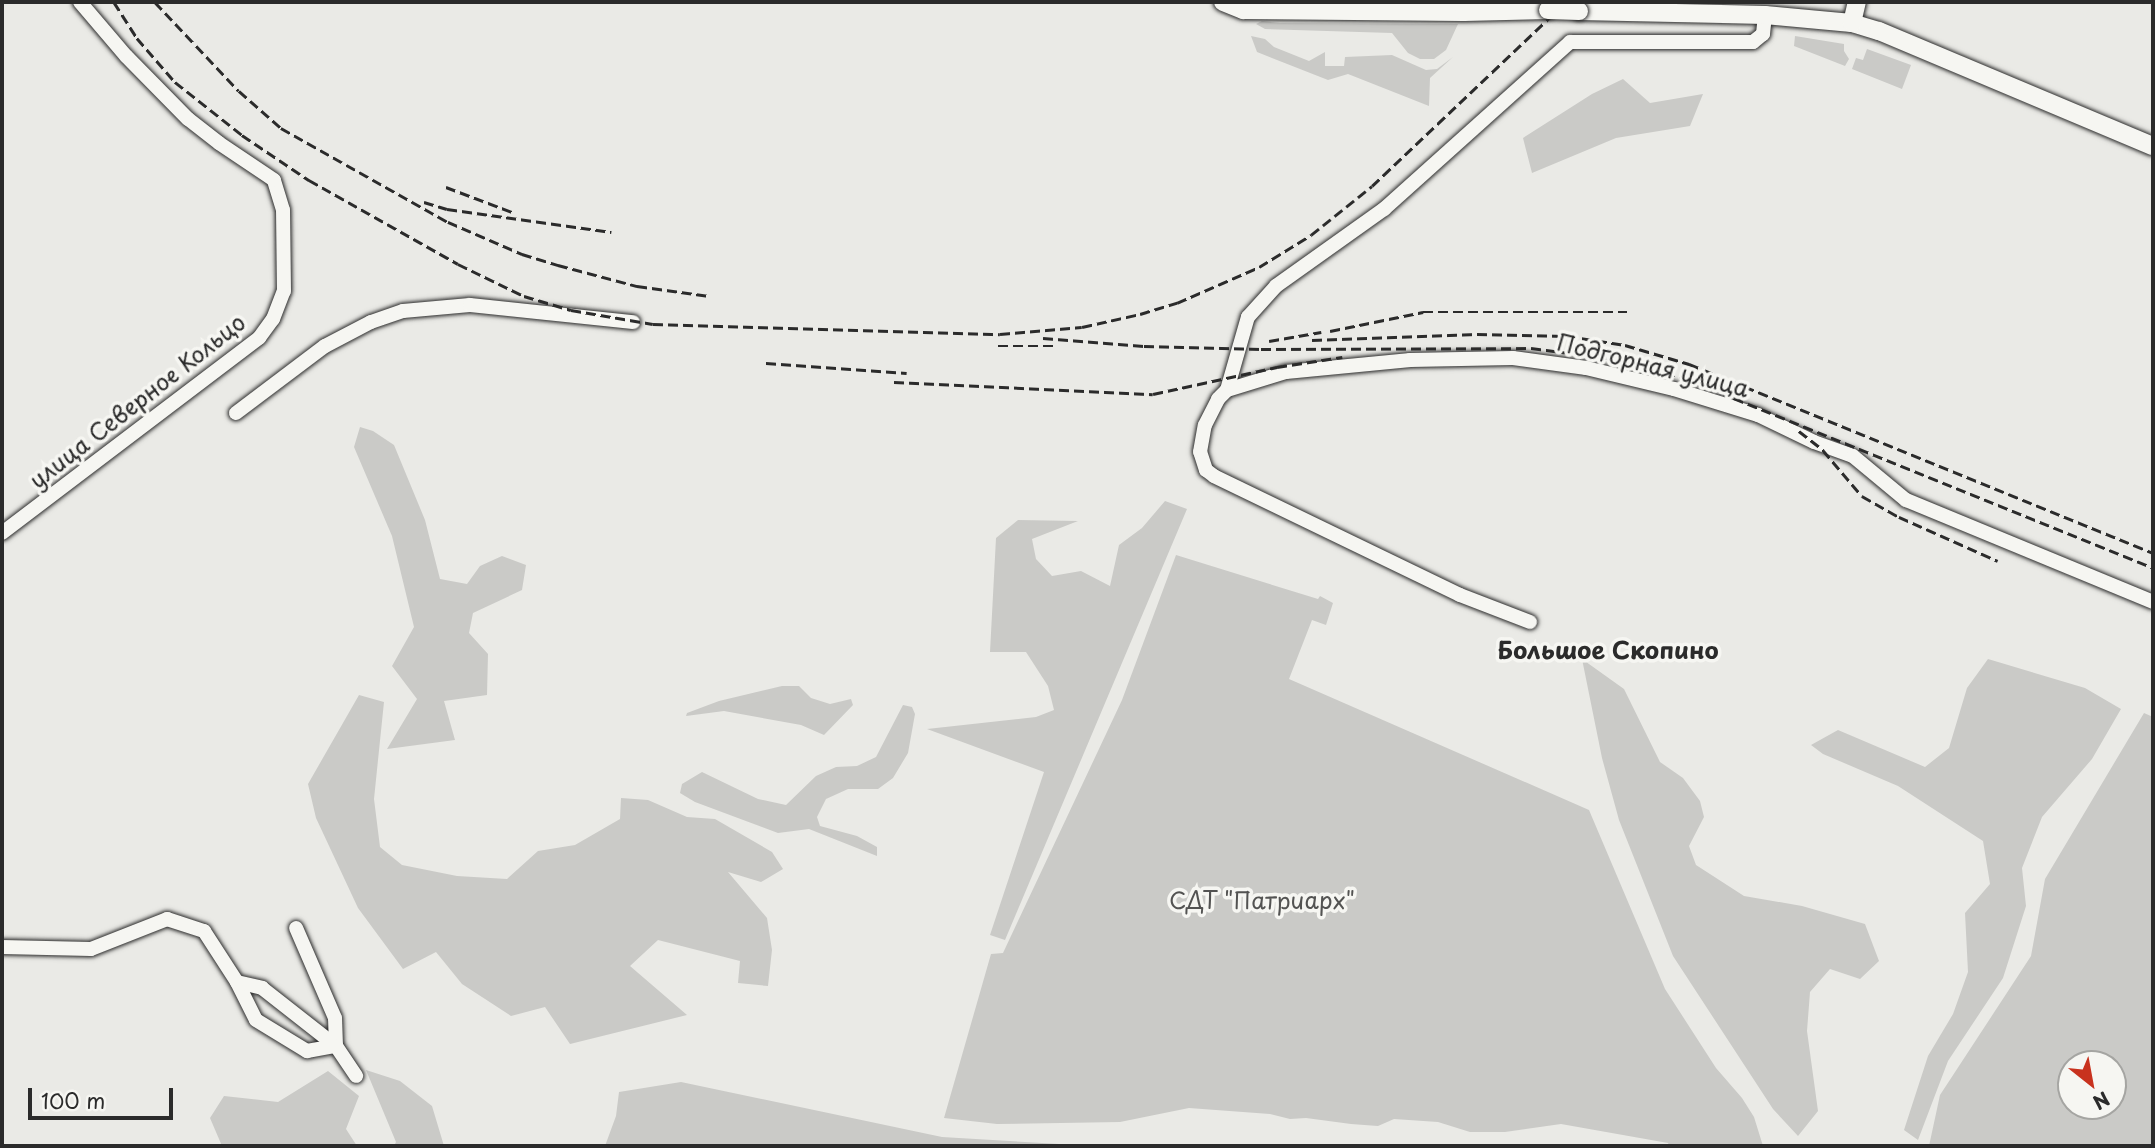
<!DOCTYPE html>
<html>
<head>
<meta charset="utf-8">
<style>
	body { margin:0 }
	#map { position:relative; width:2155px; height:1148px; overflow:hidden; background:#eaeae6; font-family:"Playpen Sans",sans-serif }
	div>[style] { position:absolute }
	.green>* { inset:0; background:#cacac7 }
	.roads { filter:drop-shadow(0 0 2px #2b2b2b) drop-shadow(0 0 2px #2b2b2b) }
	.minor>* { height:14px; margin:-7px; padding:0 7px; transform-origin:7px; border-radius:7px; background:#f6f6f2 }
	.major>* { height:18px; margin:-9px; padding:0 9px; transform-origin:9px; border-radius:9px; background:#f6f6f2 }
	.rail>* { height:2.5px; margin-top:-1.25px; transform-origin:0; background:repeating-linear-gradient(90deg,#2b2b2b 0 10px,transparent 0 15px) }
	.bridges { filter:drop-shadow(0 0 2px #2b2b2b) drop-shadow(0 0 2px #2b2b2b) }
	.major-bridge>* { height:18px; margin:-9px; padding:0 9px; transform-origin:9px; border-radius:9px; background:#f6f6f2 }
	span { translate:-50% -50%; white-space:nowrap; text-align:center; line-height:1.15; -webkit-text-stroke:7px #f6f6f2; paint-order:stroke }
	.street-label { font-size:23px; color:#2b2b2b }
	.park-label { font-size:23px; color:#535352 }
	.neighbourhood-label { font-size:24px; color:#2b2b2b; font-weight:700 }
	.frame { position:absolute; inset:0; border:4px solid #2b2b2b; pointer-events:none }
	.north { position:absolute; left:2057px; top:1050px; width:70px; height:70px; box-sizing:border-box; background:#f6f6f2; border:2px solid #a5a5a2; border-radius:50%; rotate:149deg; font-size:19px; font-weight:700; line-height:28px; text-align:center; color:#2b2b2b }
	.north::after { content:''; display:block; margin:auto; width:24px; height:32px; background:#c8321e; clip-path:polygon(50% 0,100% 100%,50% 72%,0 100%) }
	.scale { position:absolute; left:28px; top:1088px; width:145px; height:32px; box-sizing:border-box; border:4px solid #2b2b2b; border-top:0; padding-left:9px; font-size:21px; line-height:24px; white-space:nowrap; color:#2b2b2b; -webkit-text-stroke:5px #f6f6f2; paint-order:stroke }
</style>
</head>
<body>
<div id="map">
	<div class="green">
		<i style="clip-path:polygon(1262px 21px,1280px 23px,1458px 24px,1446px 50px,1434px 59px,1420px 59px,1408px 53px,1392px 33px,1265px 29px,1256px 24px)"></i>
		<i style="clip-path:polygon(1251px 36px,1265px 39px,1274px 47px,1309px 61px,1325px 52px,1325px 66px,1344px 66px,1345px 57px,1392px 55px,1426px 70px,1437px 69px,1453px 57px,1430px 78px,1429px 106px,1348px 74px,1328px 80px,1257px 52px)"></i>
		<i style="clip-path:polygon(1795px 36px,1844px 44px,1844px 51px,1849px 59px,1845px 66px,1794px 46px)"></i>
		<i style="clip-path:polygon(1867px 49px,1911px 65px,1902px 89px,1852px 69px,1856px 58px,1863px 60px)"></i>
		<i style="clip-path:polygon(1623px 79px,1650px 103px,1703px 94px,1690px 126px,1616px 138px,1532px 173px,1523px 138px,1592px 94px)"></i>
		<i style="clip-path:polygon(360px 427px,373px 431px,394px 445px,425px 520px,440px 579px,467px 584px,480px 566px,502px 556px,526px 565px,522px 590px,473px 613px,469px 633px,488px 654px,487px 695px,444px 701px,455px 740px,387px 749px,417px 699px,392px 666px,414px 627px,392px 536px,354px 447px)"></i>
		<i style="clip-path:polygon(1165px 501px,1187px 509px,1005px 940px,990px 935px,1044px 772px,927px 729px,1036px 717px,1054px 710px,1048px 686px,1026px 652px,990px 652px,996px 538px,1018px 520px,1078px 521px,1032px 539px,1036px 559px,1052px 576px,1081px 571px,1110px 586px,1119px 545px,1142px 528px)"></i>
		<i style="clip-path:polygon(1176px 555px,1318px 599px,1320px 596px,1333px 603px,1326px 625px,1312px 620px,1289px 679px,1589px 810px,1665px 989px,1716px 1068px,1742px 1098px,1754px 1117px,1763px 1146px,1669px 1146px,1668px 1143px,1561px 1124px,1505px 1132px,1470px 1132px,1438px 1122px,1394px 1119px,1378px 1126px,1351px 1124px,1306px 1118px,1290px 1119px,1270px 1114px,1189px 1108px,1120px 1122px,997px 1124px,944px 1118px,991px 954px,1003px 953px,1122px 700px)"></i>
		<i style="clip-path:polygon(1582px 659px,1624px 689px,1660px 762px,1683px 778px,1700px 801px,1704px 817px,1689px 846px,1696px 865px,1744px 896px,1802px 906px,1865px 924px,1879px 961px,1860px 979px,1830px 969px,1810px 992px,1807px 1031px,1818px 1111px,1798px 1136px,1773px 1109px,1673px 956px,1619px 820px,1602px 758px)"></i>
		<i style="clip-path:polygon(1988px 659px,2085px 688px,2121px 709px,2092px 759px,2042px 817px,2022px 868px,2026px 906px,2003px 978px,1948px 1061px,1918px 1140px,1904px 1130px,1928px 1056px,1953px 1014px,1968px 972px,1965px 913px,1990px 884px,1983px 841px,1898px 786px,1823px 754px,1811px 745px,1838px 730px,1925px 767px,1949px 748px,1967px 688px)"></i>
		<i style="clip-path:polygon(782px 686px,799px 686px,811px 698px,830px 704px,851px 699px,853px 705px,824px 735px,801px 725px,724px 711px,686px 716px,687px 713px,719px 701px)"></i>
		<i style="clip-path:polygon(359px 695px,384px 702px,374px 799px,380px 847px,402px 865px,457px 876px,507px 879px,538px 851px,575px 845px,620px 819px,621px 798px,648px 800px,687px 817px,715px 819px,772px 852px,783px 869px,761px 882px,728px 872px,767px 918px,772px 950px,768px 986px,738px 983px,740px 961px,658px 940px,630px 966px,687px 1015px,570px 1044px,545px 1007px,511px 1016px,462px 984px,436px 952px,403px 969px,358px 908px,316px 818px,308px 784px)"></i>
		<i style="clip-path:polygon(903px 705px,912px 707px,915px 714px,908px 753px,893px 778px,878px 789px,848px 789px,826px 799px,817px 817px,820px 826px,857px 836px,877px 847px,877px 856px,809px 829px,778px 833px,695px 802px,680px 793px,682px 784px,702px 772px,758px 799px,786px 805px,816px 776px,836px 767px,857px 766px,876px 757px)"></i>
		<i style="clip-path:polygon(evenodd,2144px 713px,2153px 717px,2153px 1146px,1929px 1146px,1940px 1095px,2031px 956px,2045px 879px,2144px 713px,2071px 1064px,2113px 1064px,2113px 1106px,2071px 1106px,2071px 1064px)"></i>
		<i style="clip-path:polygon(366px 1070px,400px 1081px,432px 1106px,444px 1146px,394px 1146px,396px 1142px)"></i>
		<i style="clip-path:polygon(328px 1071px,359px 1096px,346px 1129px,357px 1146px,222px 1146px,210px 1118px,224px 1096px,278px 1102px)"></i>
		<i style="clip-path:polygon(681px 1082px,942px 1137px,1094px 1146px,605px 1146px,616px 1116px,619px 1092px)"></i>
	</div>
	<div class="roads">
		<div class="minor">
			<i style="left:1227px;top:390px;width:62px;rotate:-17deg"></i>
			<i style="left:1286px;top:372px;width:125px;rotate:-5.5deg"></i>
			<i style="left:1410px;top:360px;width:103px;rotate:-1.1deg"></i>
			<i style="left:1513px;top:358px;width:74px;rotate:7.8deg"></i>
			<i style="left:1586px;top:368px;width:90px;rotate:13.4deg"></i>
			<i style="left:1674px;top:389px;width:88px;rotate:17.2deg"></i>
			<i style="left:1758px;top:415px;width:62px;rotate:25.7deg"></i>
			<i style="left:1814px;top:442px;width:41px;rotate:19.7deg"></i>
			<i style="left:1853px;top:456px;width:69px;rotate:39.7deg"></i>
			<i style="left:1906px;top:500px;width:267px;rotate:22.4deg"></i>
			<i style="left:236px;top:413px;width:111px;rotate:-37deg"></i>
			<i style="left:325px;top:346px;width:52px;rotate:-27.6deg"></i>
			<i style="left:371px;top:322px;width:34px;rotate:-19deg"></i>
			<i style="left:403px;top:311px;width:67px;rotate:-5.1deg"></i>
			<i style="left:470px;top:305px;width:164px;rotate:6deg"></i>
			<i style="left:2px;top:533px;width:323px;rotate:-37.2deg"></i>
			<i style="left:259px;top:338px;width:24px;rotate:-54deg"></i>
			<i style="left:273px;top:319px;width:30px;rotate:-69deg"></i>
			<i style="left:284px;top:291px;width:81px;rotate:-90.7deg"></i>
			<i style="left:283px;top:210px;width:31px;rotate:-107deg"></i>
			<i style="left:274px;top:180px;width:66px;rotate:-146.1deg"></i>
			<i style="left:219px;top:143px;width:39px;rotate:-142deg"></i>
			<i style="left:188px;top:119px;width:88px;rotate:-134.5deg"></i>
			<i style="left:126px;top:56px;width:71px;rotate:-130.4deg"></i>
			<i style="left:1530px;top:622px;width:75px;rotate:-158.9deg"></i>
			<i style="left:1460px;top:595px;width:273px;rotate:-154.2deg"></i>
			<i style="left:1214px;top:476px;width:10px;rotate:-143deg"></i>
			<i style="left:1206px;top:470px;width:19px;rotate:-108deg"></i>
			<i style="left:1200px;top:452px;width:27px;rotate:-80deg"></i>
			<i style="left:1205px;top:425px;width:29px;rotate:-63deg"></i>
			<i style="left:1218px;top:399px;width:13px;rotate:-45deg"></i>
			<i style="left:1227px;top:390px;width:76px;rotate:-74deg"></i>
			<i style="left:1248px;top:317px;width:42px;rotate:-47.9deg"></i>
			<i style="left:1276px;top:286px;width:133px;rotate:-35.5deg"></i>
			<i style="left:1384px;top:209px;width:250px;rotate:-41.9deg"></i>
			<i style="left:1570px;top:42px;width:183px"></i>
			<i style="left:1753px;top:42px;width:13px;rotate:-39deg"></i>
			<i style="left:1763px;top:34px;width:19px;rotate:-84deg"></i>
			<i style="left:2px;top:947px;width:89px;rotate:1.3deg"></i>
			<i style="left:91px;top:949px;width:82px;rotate:-21.5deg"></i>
			<i style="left:167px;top:919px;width:39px;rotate:18deg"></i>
			<i style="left:204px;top:931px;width:61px;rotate:57.1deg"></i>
			<i style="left:237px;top:982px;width:42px;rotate:63.4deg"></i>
			<i style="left:256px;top:1020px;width:60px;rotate:31.3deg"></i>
			<i style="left:307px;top:1051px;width:29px;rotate:-10deg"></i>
			<i style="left:336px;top:1046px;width:28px;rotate:-92deg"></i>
			<i style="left:335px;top:1018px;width:98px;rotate:-113.4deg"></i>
			<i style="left:237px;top:982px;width:26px;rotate:13deg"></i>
			<i style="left:262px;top:988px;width:94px;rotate:38.1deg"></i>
			<i style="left:336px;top:1046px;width:36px;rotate:56deg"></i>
		</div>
		<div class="major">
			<i style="left:1223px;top:2px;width:22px;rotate:22deg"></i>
			<i style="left:1243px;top:10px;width:221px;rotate:0.5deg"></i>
			<i style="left:1464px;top:12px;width:84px;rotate:-1.4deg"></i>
			<i style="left:1579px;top:11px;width:186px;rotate:1.2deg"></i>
			<i style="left:1765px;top:15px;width:87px;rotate:5.3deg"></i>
			<i style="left:1852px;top:23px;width:28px;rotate:17deg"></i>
			<i style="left:1879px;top:31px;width:297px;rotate:22.8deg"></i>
			<i style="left:1852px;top:23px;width:22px;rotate:-77deg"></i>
		</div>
	</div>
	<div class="rail">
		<i style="left:114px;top:2px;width:43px;rotate:57.4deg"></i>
		<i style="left:137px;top:38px;width:58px;rotate:49.2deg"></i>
		<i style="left:175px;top:82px;width:85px;rotate:38.3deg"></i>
		<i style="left:242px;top:135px;width:81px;rotate:33.9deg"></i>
		<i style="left:309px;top:180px;width:171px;rotate:29.4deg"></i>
		<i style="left:458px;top:264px;width:73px;rotate:25.9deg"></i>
		<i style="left:524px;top:296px;width:49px;rotate:16.6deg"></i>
		<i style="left:571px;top:310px;width:83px;rotate:9.7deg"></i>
		<i style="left:653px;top:324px;width:347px;rotate:1.7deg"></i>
		<i style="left:1000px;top:334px;width:82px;rotate:-4.9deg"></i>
		<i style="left:1082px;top:327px;width:59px;rotate:-12.6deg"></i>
		<i style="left:1140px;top:314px;width:39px;rotate:-17deg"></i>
		<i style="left:1177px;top:303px;width:90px;rotate:-23.7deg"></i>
		<i style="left:1259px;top:267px;width:61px;rotate:-31.6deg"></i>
		<i style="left:1311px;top:235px;width:78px;rotate:-38.8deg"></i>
		<i style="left:1372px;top:186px;width:267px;rotate:-43.5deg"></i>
		<i style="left:155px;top:2px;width:122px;rotate:46.7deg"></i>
		<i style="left:239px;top:91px;width:56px;rotate:41.4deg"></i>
		<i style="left:281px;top:128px;width:192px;rotate:29.4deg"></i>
		<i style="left:448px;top:222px;width:81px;rotate:23.4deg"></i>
		<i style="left:522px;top:254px;width:38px;rotate:17deg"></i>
		<i style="left:558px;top:265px;width:82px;rotate:14.9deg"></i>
		<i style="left:637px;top:286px;width:73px;rotate:7.9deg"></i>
		<i style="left:446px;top:187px;width:71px;rotate:20.7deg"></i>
		<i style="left:424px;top:202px;width:24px;rotate:17deg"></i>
		<i style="left:447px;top:209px;width:166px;rotate:8deg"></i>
		<i style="left:1330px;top:331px;width:95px;rotate:-11.5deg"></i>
		<i style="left:1423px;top:312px;width:204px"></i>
		<i style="left:1043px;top:338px;width:101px;rotate:4.5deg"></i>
		<i style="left:1144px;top:346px;width:117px;rotate:1.5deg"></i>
		<i style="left:1261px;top:349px;width:270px;rotate:-0.2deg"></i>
		<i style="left:1531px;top:348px;width:92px;rotate:7.5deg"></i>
		<i style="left:1622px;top:360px;width:88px;rotate:17.8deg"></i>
		<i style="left:1706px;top:387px;width:482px;rotate:22deg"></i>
		<i style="left:1312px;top:340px;width:165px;rotate:-2.1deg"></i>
		<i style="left:1477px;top:334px;width:90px;rotate:1.3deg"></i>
		<i style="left:1567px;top:336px;width:59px;rotate:8.8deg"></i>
		<i style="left:1625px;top:345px;width:67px;rotate:16.5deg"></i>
		<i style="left:1689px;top:364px;width:501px;rotate:22.16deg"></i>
		<i style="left:1269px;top:341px;width:53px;rotate:-9.8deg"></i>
		<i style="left:998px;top:346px;width:56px"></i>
		<i style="left:766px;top:363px;width:141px;rotate:4.1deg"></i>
		<i style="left:894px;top:382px;width:259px;rotate:2.7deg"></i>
		<i style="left:1153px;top:394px;width:127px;rotate:-12.3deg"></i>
		<i style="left:1277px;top:367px;width:66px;rotate:-8.7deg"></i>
		<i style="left:1799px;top:431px;width:31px;rotate:38deg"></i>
		<i style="left:1823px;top:450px;width:60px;rotate:49.7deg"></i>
		<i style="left:1862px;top:496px;width:43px;rotate:29.6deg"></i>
		<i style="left:1899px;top:517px;width:108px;rotate:24deg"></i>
	</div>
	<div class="bridges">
		<div class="major-bridge">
			<i style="left:1548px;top:10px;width:31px;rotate:2deg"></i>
		</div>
	</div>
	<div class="street-label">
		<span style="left:1653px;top:365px;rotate:14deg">Подгорная улица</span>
		<span style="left:137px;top:401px;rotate:-38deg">улица Северное Кольцо</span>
	</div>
	<div class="park-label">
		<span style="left:1262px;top:900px">СДТ "Патриарх"</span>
	</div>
	<div class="neighbourhood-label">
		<span style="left:1608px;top:650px">Большое Скопино</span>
	</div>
	<div class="frame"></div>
	<div class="north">N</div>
	<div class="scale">100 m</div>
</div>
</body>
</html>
